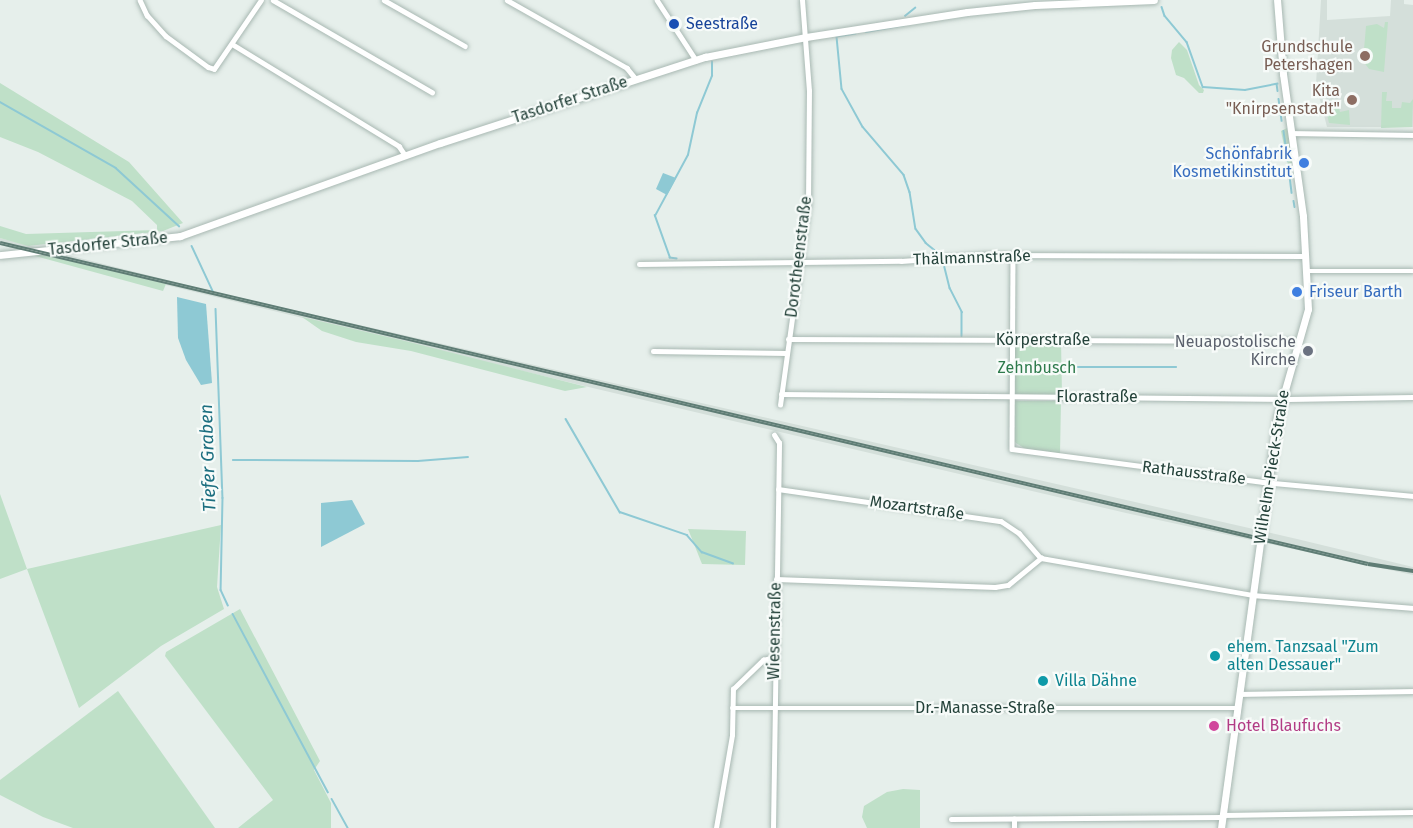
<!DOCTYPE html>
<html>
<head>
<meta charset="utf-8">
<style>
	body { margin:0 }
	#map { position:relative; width:1413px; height:828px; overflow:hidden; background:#e6efeb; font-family:"Fira Sans",sans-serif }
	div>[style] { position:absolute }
	.built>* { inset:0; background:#d4dfda }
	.green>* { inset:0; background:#bfe0c8 }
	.water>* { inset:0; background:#8ec9d4 }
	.stream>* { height:1.5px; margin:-0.75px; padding:0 0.75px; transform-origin:0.75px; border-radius:0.75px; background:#8ec9d4 }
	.roads { filter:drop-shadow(0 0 2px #a8b8b2) drop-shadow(0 0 2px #a8b8b2) }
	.street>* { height:4.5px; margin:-2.25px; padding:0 2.25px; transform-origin:2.25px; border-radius:2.25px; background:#fff }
	.secondary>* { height:7px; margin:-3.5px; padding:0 3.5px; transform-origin:3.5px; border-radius:3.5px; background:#fff }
	.rail>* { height:4px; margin-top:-2px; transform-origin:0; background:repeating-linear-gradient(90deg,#f7fbf9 0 4.5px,#5f7d75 0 9px); box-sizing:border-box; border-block:2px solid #5f7d75 }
	.dots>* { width:16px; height:16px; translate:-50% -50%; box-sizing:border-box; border:3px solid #f7fbf9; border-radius:50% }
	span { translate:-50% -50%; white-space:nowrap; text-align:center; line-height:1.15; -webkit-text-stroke:4.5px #f7fbf9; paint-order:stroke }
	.transit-label { font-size:16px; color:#164399 }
	.left { translate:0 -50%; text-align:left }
	.education-label { font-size:16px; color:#785e54 }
	.right { translate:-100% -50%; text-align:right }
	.street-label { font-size:16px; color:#24423a }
	.shop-label { font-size:16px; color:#366cbe }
	.worship-label { font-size:16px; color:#5b616d }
	.park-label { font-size:16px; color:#2d7a4b }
	.culture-label { font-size:16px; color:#0d838f }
	.hotel-label { font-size:16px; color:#b23c85 }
	.water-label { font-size:18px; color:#1c6f80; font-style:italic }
</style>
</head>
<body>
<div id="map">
	<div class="built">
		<i style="clip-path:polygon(1321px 0,1327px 0,1327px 20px,1390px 16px,1391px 0,1404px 0,1404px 4px,1413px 5px,1413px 127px,1327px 127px,1316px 84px)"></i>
		<i style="clip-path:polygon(0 238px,215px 292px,1297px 539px,1413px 567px,1413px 575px,1126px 513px,597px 389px,0 245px)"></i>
	</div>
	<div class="green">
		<i style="clip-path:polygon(1385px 22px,1388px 22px,1384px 72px,1369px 69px,1363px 61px,1366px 26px,1377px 24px,1384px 28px)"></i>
		<i style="clip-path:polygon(1179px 42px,1187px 50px,1199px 85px,1204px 90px,1203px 93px,1199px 93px,1184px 78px,1176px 75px,1171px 58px,1172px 50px)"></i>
		<i style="clip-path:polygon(0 83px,129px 162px,183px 223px,163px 231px,28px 246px,0 238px,0 226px,26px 234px,157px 230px,157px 225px,132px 201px,38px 152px,0 137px)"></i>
		<i style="clip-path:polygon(1382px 92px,1387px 92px,1386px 101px,1392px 101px,1392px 108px,1401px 108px,1402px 102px,1410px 103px,1413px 99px,1412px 127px,1381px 128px)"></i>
		<i style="clip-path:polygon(1337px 100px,1340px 112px,1349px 110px,1350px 125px,1329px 123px,1324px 102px)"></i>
		<i style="clip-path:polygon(1287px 128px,1293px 160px,1293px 164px,1288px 165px,1281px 131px)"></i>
		<i style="clip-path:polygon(36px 253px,166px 284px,163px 291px,28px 254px)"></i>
		<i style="clip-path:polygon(302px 317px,405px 341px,587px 387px,565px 391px,411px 351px,356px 342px,322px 331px)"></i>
		<i style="clip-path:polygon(1061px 341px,1062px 395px,1013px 395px,1012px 342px)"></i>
		<i style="clip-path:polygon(1012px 401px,1061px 401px,1060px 454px,1027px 450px,1016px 443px,1012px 437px)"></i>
		<i style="clip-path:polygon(0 494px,27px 569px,221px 525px,217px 587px,224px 609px,161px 646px,79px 708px,27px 569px,0 579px)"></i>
		<i style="clip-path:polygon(688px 529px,746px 531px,745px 565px,702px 564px)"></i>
		<i style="clip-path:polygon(240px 609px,320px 761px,314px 770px,331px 803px,331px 828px,238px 828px,273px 800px,165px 656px,166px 652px)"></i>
		<i style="clip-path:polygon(118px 691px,215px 828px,73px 828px,43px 817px,0 795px,0 780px)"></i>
		<i style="clip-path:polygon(903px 789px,920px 790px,920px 828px,867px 828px,862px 817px,864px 806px,887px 792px)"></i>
	</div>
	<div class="water">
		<i style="clip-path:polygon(663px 173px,676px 178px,667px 195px,656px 189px)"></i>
		<i style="clip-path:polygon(177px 297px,206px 304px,212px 383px,201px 385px,186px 360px,178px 338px)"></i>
		<i style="clip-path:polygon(352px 500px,365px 524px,321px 547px,321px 503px)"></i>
	</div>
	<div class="stream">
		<i style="left:1162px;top:7px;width:9px;rotate:72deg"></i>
		<i style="left:1165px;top:16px;width:34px;rotate:50deg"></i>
		<i style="left:1187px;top:42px;width:48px;rotate:70.4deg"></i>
		<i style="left:1203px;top:87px;width:42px;rotate:4.1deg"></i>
		<i style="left:1245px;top:90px;width:33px;rotate:-11deg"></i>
		<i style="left:1277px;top:84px;width:7px;rotate:82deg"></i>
		<i style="left:905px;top:16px;width:13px;rotate:-39deg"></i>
		<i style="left:866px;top:32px;width:39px;rotate:-10deg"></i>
		<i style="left:856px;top:34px;width:19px;rotate:171deg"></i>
		<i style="left:837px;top:37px;width:52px;rotate:84.5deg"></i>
		<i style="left:842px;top:89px;width:43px;rotate:61.1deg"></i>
		<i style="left:863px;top:127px;width:63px;rotate:49.5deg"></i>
		<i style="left:904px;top:175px;width:18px;rotate:71deg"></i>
		<i style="left:910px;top:192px;width:37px;rotate:81deg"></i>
		<i style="left:916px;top:229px;width:17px;rotate:54deg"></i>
		<i style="left:926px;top:243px;width:19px;rotate:39deg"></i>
		<i style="left:1279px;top:99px;width:22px;rotate:82deg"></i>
		<i style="left:0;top:102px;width:133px;rotate:29.6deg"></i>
		<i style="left:116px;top:168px;width:86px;rotate:42.6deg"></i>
		<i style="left:1284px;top:131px;width:30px;rotate:82deg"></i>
		<i style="left:1289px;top:168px;width:25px;rotate:83deg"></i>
		<i style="left:1294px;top:201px;width:6px;rotate:81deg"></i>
		<i style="left:192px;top:246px;width:50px;rotate:65deg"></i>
		<i style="left:677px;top:259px;width:7px;rotate:-172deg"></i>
		<i style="left:670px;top:258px;width:45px;rotate:-109.7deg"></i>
		<i style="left:655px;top:216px;width:69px;rotate:-61.6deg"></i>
		<i style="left:688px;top:155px;width:43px;rotate:-77.9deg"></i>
		<i style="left:697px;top:113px;width:40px;rotate:-68deg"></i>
		<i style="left:712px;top:76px;width:14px;rotate:-90deg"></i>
		<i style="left:944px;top:264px;width:25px;rotate:76deg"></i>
		<i style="left:950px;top:288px;width:27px;rotate:63deg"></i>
		<i style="left:962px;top:312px;width:24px;rotate:90deg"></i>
		<i style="left:216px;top:309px;width:189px;rotate:87.9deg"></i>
		<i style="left:223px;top:498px;width:92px;rotate:91.2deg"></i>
		<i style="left:221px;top:590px;width:17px;rotate:65deg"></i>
		<i style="left:1014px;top:367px;width:44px"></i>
		<i style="left:1062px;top:367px;width:114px"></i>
		<i style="left:566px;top:419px;width:108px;rotate:59.9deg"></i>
		<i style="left:620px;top:512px;width:71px;rotate:18.9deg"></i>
		<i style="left:687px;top:535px;width:23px;rotate:49deg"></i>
		<i style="left:702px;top:552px;width:33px;rotate:20deg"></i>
		<i style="left:233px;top:460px;width:185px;rotate:0.3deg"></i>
		<i style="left:418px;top:461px;width:50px;rotate:-4.6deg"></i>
		<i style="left:233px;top:614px;width:202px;rotate:61.9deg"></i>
		<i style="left:332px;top:799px;width:33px;rotate:61deg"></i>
	</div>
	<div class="roads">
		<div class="street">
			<i style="left:140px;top:0;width:17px;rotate:65deg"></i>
			<i style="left:147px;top:15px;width:28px;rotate:48deg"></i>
			<i style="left:166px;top:36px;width:52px;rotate:36.4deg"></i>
			<i style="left:208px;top:67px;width:6px;rotate:18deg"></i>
			<i style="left:214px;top:69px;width:83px;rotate:-55.7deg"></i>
			<i style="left:273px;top:0;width:184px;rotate:30.1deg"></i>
			<i style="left:384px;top:0;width:93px;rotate:29.6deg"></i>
			<i style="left:507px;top:0;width:138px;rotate:29.5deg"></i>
			<i style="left:627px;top:68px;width:13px;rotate:51deg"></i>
			<i style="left:657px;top:0;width:72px;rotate:57deg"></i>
			<i style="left:232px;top:44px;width:196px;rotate:31.4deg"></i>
			<i style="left:399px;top:146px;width:11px;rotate:56deg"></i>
			<i style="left:1291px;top:133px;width:122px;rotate:0.9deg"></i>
			<i style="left:1013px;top:255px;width:194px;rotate:90.3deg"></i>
			<i style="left:1012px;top:449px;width:253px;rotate:7.5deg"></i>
			<i style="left:1263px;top:482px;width:151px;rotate:5.3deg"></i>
			<i style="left:639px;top:264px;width:262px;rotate:-0.7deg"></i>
			<i style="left:901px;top:261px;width:84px;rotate:-4.1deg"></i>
			<i style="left:985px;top:255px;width:320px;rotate:0.2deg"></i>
			<i style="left:1306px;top:271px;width:107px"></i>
			<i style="left:788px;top:339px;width:510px;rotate:0.22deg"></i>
			<i style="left:653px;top:351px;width:133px;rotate:0.9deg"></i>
			<i style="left:781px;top:394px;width:507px;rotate:0.57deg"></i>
			<i style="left:1288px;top:399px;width:125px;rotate:-0.9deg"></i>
			<i style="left:780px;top:405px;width:203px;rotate:-82.1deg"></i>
			<i style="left:808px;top:204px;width:113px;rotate:-89.5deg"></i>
			<i style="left:809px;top:91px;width:91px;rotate:-94.4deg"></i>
			<i style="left:778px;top:489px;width:225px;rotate:8.2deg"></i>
			<i style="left:1001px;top:521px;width:22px;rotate:34deg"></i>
			<i style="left:1019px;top:533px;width:33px;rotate:49deg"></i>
			<i style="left:1041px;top:558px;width:214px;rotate:9.9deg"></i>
			<i style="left:1252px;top:595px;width:162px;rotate:4.6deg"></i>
			<i style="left:776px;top:579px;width:219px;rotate:2.1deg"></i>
			<i style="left:995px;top:587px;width:13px;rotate:-9deg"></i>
			<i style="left:1008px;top:585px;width:43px;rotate:-39.3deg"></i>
			<i style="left:1239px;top:694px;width:174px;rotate:-1deg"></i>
			<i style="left:732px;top:708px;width:505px"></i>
			<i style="left:1223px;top:815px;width:190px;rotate:-0.9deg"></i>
			<i style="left:951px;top:819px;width:271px;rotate:-0.4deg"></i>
			<i style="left:716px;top:828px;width:94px;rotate:-80.2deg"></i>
			<i style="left:732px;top:735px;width:46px;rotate:-88.8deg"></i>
			<i style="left:733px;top:689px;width:42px;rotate:-44deg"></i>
			<i style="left:763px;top:660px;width:12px;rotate:-14deg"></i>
			<i style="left:773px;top:828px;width:385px;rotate:-89.1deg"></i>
			<i style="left:779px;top:443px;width:9px;rotate:-122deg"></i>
			<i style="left:1014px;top:828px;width:9px;rotate:-90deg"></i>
		</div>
		<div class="secondary">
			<i style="left:0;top:255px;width:181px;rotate:-6deg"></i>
			<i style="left:180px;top:236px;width:276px;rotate:-19.7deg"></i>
			<i style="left:440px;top:143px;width:279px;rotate:-18deg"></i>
			<i style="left:705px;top:57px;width:103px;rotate:-11.2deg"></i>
			<i style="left:806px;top:37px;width:163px;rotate:-8.8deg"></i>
			<i style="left:967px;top:12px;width:68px;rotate:-5.9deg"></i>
			<i style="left:1035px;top:5px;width:119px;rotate:-2.4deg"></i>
			<i style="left:1221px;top:828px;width:414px;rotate:-82.2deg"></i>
			<i style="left:1277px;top:418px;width:113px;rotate:-74.1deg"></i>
			<i style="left:1308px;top:309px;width:93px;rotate:-93.1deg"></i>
			<i style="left:1303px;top:216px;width:143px;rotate:-98deg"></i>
			<i style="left:1283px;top:74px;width:74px;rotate:-94.6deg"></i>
		</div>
	</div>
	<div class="rail">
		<i style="left:0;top:243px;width:1405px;rotate:13.21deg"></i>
		<i style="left:1368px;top:564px;width:46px;rotate:8.8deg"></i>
	</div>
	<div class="dots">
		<i style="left:674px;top:24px;background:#1a4fb4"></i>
		<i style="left:1365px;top:56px;background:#8d6e63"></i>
		<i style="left:1352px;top:100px;background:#8d6e63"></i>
		<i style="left:1304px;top:163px;background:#3f7fe0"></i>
		<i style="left:1297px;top:292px;background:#3f7fe0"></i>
		<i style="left:1308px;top:351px;background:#6b7280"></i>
		<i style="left:1215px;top:656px;background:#0f9aa8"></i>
		<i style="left:1043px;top:681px;background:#0f9aa8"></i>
		<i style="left:1214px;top:726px;background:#d1479c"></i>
	</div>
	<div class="transit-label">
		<span class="left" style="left:686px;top:24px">Seestraße</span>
	</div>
	<div class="education-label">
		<span class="right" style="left:1353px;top:56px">Grundschule<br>Petershagen</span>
		<span class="right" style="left:1340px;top:100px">Kita<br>"Knirpsenstadt"</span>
	</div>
	<div class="street-label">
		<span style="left:570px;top:100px;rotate:-18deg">Tasdorfer Straße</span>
		<span style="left:108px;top:244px;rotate:-6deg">Tasdorfer Straße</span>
		<span style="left:799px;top:257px;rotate:-83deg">Dorotheenstraße</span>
		<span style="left:972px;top:258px;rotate:-2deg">Thälmannstraße</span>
		<span style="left:1043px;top:340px">Körperstraße</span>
		<span style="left:1097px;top:397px">Florastraße</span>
		<span style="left:1272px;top:467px;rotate:-81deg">Wilhelm-Pieck-Straße</span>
		<span style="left:1194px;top:473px;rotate:7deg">Rathausstraße</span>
		<span style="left:917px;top:508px;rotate:8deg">Mozartstraße</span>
		<span style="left:775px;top:631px;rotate:-89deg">Wiesenstraße</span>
		<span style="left:985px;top:708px">Dr.-Manasse-Straße</span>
	</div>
	<div class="shop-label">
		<span class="right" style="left:1292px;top:163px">Schönfabrik<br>Kosmetikinstitut</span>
		<span class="left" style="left:1309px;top:292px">Friseur Barth</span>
	</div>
	<div class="worship-label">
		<span class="right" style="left:1296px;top:351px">Neuapostolische<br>Kirche</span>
	</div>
	<div class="park-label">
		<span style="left:1037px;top:368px">Zehnbusch</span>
	</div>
	<div class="culture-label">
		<span class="left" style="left:1227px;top:656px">ehem. Tanzsaal "Zum<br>alten Dessauer"</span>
		<span class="left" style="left:1055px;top:681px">Villa Dähne</span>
	</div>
	<div class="hotel-label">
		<span class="left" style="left:1226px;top:726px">Hotel Blaufuchs</span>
	</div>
	<div class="water-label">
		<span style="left:208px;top:458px;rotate:-92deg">Tiefer Graben</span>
	</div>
</div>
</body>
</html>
